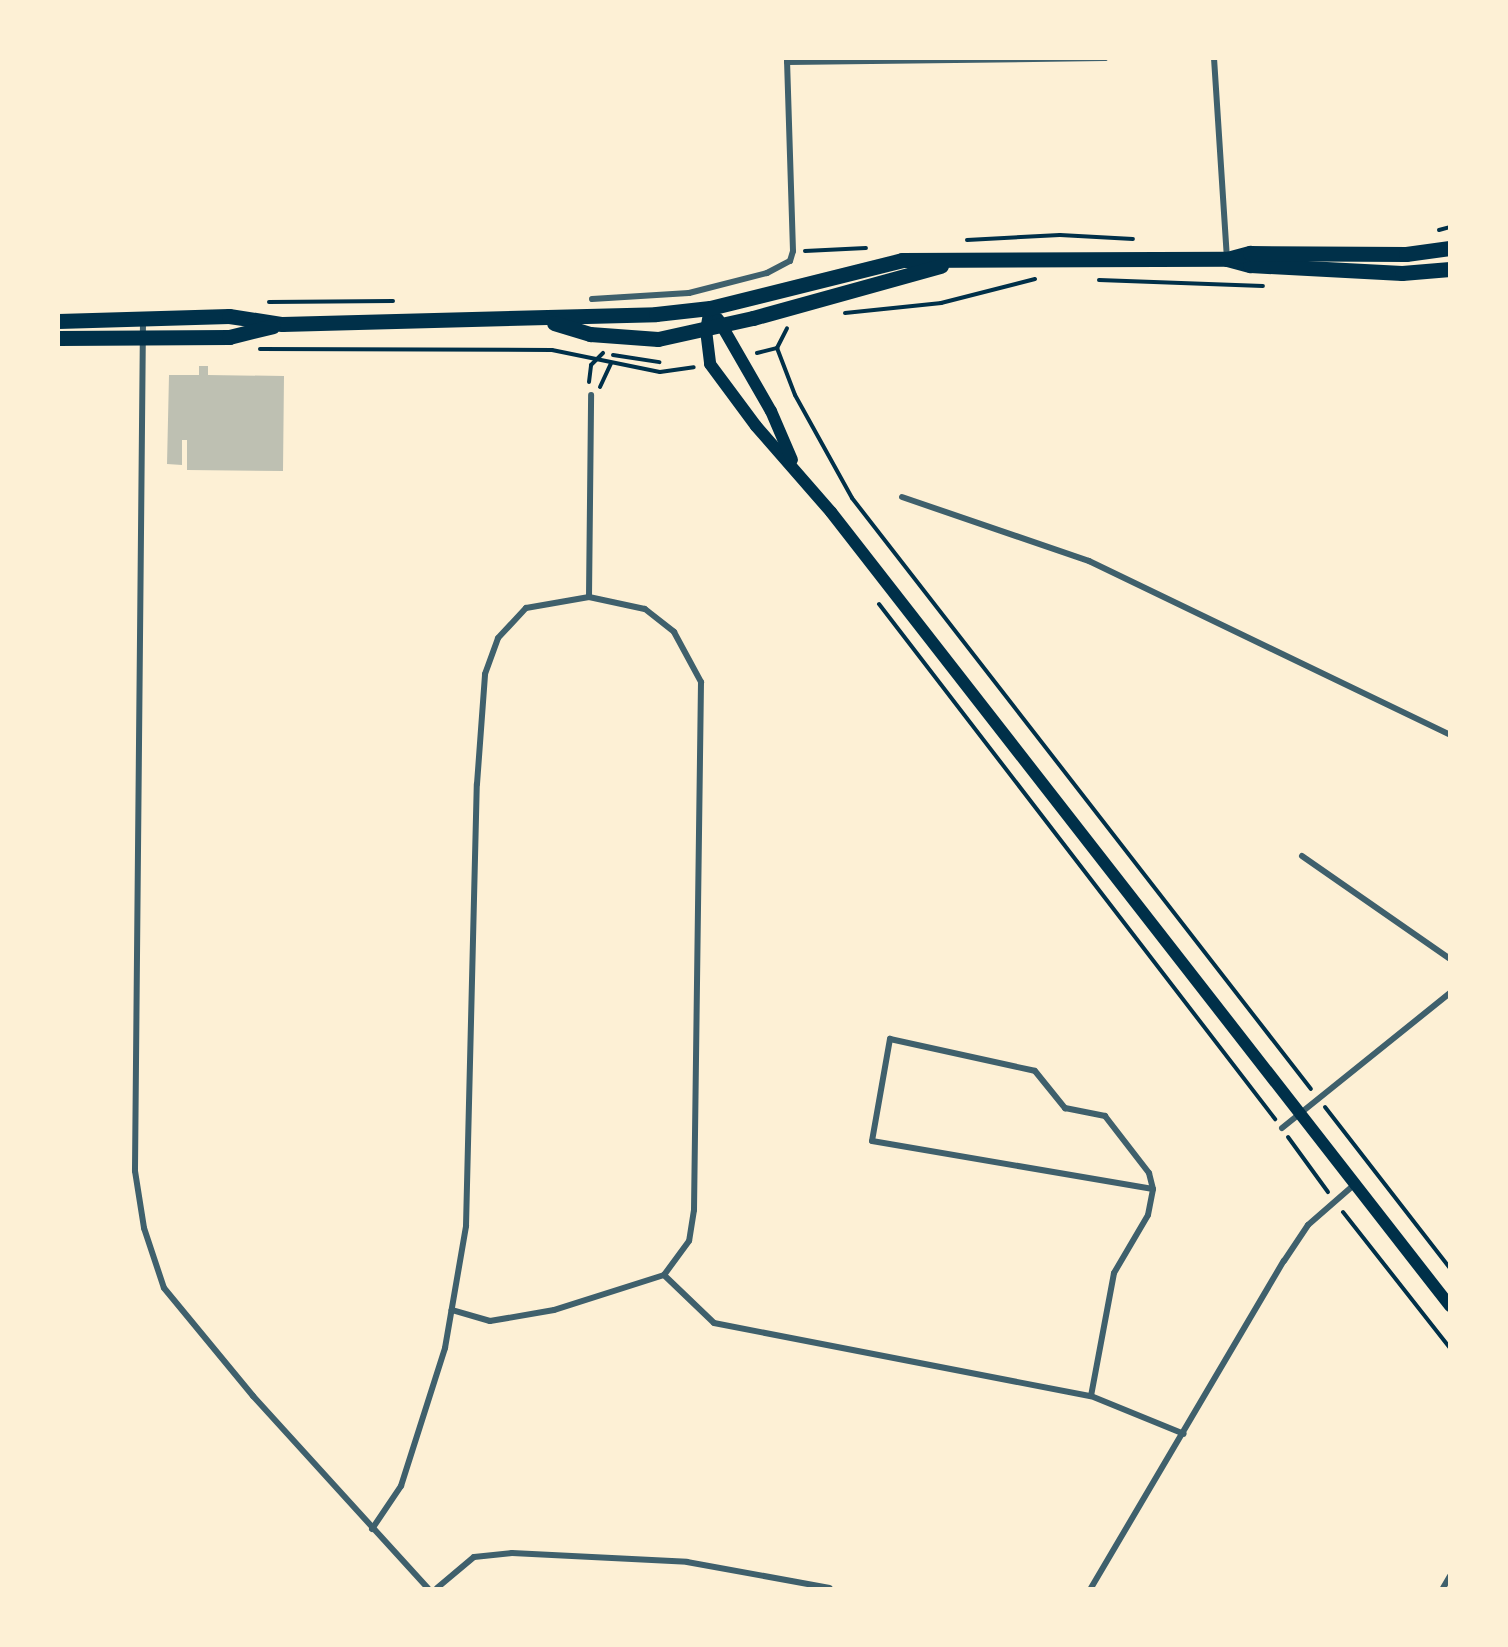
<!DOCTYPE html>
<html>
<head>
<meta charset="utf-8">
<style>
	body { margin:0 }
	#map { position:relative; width:1508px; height:1647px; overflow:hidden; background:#fdf0d5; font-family:Lato,sans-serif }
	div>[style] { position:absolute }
	.building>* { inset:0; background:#bec0b2 }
	.path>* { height:4px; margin:-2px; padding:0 2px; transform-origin:2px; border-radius:2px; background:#003049 }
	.minor>* { height:6px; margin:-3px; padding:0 3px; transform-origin:3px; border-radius:3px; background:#3f606c }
	.secondary>* { height:12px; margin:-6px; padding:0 6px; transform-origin:6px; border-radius:6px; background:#003049 }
	.primary>* { height:15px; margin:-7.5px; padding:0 7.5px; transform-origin:7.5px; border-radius:7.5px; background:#003049 }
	span { translate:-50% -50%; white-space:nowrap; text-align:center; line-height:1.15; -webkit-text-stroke:4.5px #fdf0d5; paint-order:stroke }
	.frame { position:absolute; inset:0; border:60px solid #fdf0d5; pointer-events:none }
</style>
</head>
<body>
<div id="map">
	<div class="building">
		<i style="clip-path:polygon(199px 366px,208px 366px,208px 375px,284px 376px,283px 471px,187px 470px,187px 440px,182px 440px,182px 465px,167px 464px,169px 375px,199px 375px)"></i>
	</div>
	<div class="path">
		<i style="left:1439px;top:230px;width:11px;rotate:-15deg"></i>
		<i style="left:967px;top:240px;width:93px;rotate:-3.1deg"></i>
		<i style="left:1060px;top:235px;width:73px;rotate:3.1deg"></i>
		<i style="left:805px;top:251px;width:61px;rotate:-2.8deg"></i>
		<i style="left:1099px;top:280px;width:164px;rotate:2.1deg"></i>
		<i style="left:269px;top:302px;width:124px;rotate:-0.5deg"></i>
		<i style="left:845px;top:313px;width:97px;rotate:-5.9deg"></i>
		<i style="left:941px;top:303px;width:97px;rotate:-14.3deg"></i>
		<i style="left:777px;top:348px;width:50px;rotate:69deg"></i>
		<i style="left:795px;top:395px;width:118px;rotate:61deg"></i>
		<i style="left:852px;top:498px;width:748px;rotate:52.17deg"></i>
		<i style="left:260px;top:349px;width:292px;rotate:0.2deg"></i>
		<i style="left:552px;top:350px;width:110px;rotate:11.5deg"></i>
		<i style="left:660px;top:372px;width:34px;rotate:-8deg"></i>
		<i style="left:757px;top:353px;width:21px;rotate:-14deg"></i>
		<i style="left:777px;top:348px;width:22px;rotate:-63deg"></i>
		<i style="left:613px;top:355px;width:47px;rotate:8.7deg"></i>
		<i style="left:589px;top:382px;width:17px;rotate:-83deg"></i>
		<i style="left:591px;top:365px;width:17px;rotate:-45deg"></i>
		<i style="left:600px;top:387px;width:26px;rotate:-65deg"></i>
		<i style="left:879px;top:604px;width:650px;rotate:52.44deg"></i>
		<i style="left:1325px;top:1107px;width:204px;rotate:52.2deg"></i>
		<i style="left:1288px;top:1137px;width:68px;rotate:54deg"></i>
		<i style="left:1343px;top:1212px;width:173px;rotate:51.8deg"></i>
	</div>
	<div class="minor">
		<i style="left:1214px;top:58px;width:200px;rotate:86.3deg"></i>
		<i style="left:787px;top:62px;width:318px;rotate:-0.7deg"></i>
		<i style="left:592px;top:299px;width:97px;rotate:-3.5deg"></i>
		<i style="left:689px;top:293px;width:81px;rotate:-14.4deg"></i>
		<i style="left:767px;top:273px;width:26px;rotate:-28deg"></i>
		<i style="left:790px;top:261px;width:10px;rotate:-73deg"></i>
		<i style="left:793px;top:251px;width:193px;rotate:-91.8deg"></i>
		<i style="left:143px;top:320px;width:851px;rotate:90.54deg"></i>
		<i style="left:135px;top:1171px;width:58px;rotate:81deg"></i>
		<i style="left:144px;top:1228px;width:63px;rotate:71.6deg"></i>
		<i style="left:164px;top:1288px;width:140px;rotate:50.5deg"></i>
		<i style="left:253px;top:1396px;width:260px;rotate:47.7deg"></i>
		<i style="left:902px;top:497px;width:198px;rotate:18.9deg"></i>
		<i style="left:1089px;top:561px;width:401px;rotate:25.7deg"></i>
		<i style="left:589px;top:597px;width:202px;rotate:-89.4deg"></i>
		<i style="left:1302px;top:856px;width:180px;rotate:34.8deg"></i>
		<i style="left:1282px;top:1128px;width:216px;rotate:-38.8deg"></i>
		<i style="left:664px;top:1275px;width:69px;rotate:43.8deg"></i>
		<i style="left:714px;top:1323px;width:384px;rotate:11deg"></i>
		<i style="left:1091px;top:1396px;width:100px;rotate:22.2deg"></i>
		<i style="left:1091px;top:1396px;width:125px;rotate:-79.4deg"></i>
		<i style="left:1114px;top:1273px;width:67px;rotate:-59.6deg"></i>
		<i style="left:1148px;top:1215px;width:26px;rotate:-79deg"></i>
		<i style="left:1153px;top:1189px;width:285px;rotate:-170.3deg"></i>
		<i style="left:872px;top:1141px;width:104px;rotate:-80deg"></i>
		<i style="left:890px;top:1039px;width:148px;rotate:12.4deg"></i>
		<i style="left:1035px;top:1071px;width:48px;rotate:51deg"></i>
		<i style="left:1065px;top:1108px;width:41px;rotate:11.3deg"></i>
		<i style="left:1105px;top:1116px;width:72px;rotate:52.3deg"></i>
		<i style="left:1149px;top:1173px;width:16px;rotate:76deg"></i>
		<i style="left:372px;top:1529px;width:52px;rotate:-56deg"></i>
		<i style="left:401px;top:1486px;width:145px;rotate:-72.3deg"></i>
		<i style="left:445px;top:1348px;width:124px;rotate:-80.2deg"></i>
		<i style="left:466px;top:1226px;width:442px;rotate:-88.6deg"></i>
		<i style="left:477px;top:784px;width:110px;rotate:-85.8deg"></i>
		<i style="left:485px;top:674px;width:38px;rotate:-70deg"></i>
		<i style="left:498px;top:638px;width:41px;rotate:-47deg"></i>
		<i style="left:526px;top:608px;width:64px;rotate:-9.9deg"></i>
		<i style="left:589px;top:597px;width:57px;rotate:12.1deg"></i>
		<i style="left:645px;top:609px;width:37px;rotate:38deg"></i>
		<i style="left:674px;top:632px;width:57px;rotate:61.6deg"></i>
		<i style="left:701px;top:682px;width:528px;rotate:90.76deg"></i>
		<i style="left:694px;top:1210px;width:31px;rotate:99deg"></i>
		<i style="left:689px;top:1241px;width:42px;rotate:126.3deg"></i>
		<i style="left:664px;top:1275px;width:115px;rotate:162.3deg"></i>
		<i style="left:554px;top:1310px;width:65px;rotate:170.2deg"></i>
		<i style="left:490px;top:1321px;width:40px;rotate:-164deg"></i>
		<i style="left:437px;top:1588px;width:48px;rotate:-40deg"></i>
		<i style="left:474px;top:1557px;width:38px;rotate:-6deg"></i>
		<i style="left:512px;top:1553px;width:175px;rotate:2.9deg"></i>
		<i style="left:687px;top:1562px;width:145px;rotate:10.3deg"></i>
		<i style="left:1091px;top:1588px;width:380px;rotate:-59.5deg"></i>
		<i style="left:1284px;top:1261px;width:43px;rotate:-56.3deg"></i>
		<i style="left:1308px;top:1225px;width:62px;rotate:-41.1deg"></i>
		<i style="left:1443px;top:1588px;width:14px;rotate:-60deg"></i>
	</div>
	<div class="secondary">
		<i style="left:710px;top:308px;width:22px;rotate:100deg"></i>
		<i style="left:706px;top:330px;width:34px;rotate:83deg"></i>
		<i style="left:710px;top:364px;width:77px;rotate:53.4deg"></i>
		<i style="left:756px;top:426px;width:114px;rotate:48.9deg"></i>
		<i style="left:831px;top:512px;width:1007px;rotate:52.06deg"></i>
		<i style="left:718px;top:319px;width:106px;rotate:60.1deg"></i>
		<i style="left:771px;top:411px;width:53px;rotate:66.8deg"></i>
	</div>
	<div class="primary">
		<i style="left:1227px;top:259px;width:24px;rotate:15deg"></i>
		<i style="left:1250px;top:265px;width:152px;rotate:3deg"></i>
		<i style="left:1402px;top:273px;width:48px;rotate:-4.8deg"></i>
		<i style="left:58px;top:321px;width:171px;rotate:-1.7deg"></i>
		<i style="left:229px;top:316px;width:54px;rotate:8.6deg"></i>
		<i style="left:282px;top:324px;width:374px;rotate:-1.5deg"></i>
		<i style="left:656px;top:314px;width:54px;rotate:-6.3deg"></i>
		<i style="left:710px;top:308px;width:198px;rotate:-14deg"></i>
		<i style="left:902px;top:260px;width:325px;rotate:-0.2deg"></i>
		<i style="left:1227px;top:259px;width:24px;rotate:-15deg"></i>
		<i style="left:1250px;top:253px;width:156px;rotate:0.4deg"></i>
		<i style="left:1406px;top:254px;width:44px;rotate:-7.8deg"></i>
		<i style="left:554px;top:323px;width:38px;rotate:17deg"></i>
		<i style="left:590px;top:334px;width:68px;rotate:4.2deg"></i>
		<i style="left:658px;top:339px;width:97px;rotate:-12.5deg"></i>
		<i style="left:753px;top:318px;width:195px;rotate:-15.5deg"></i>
		<i style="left:58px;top:338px;width:171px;rotate:-0.3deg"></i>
		<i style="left:229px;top:337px;width:45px;rotate:-14deg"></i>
	</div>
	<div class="frame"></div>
</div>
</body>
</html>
